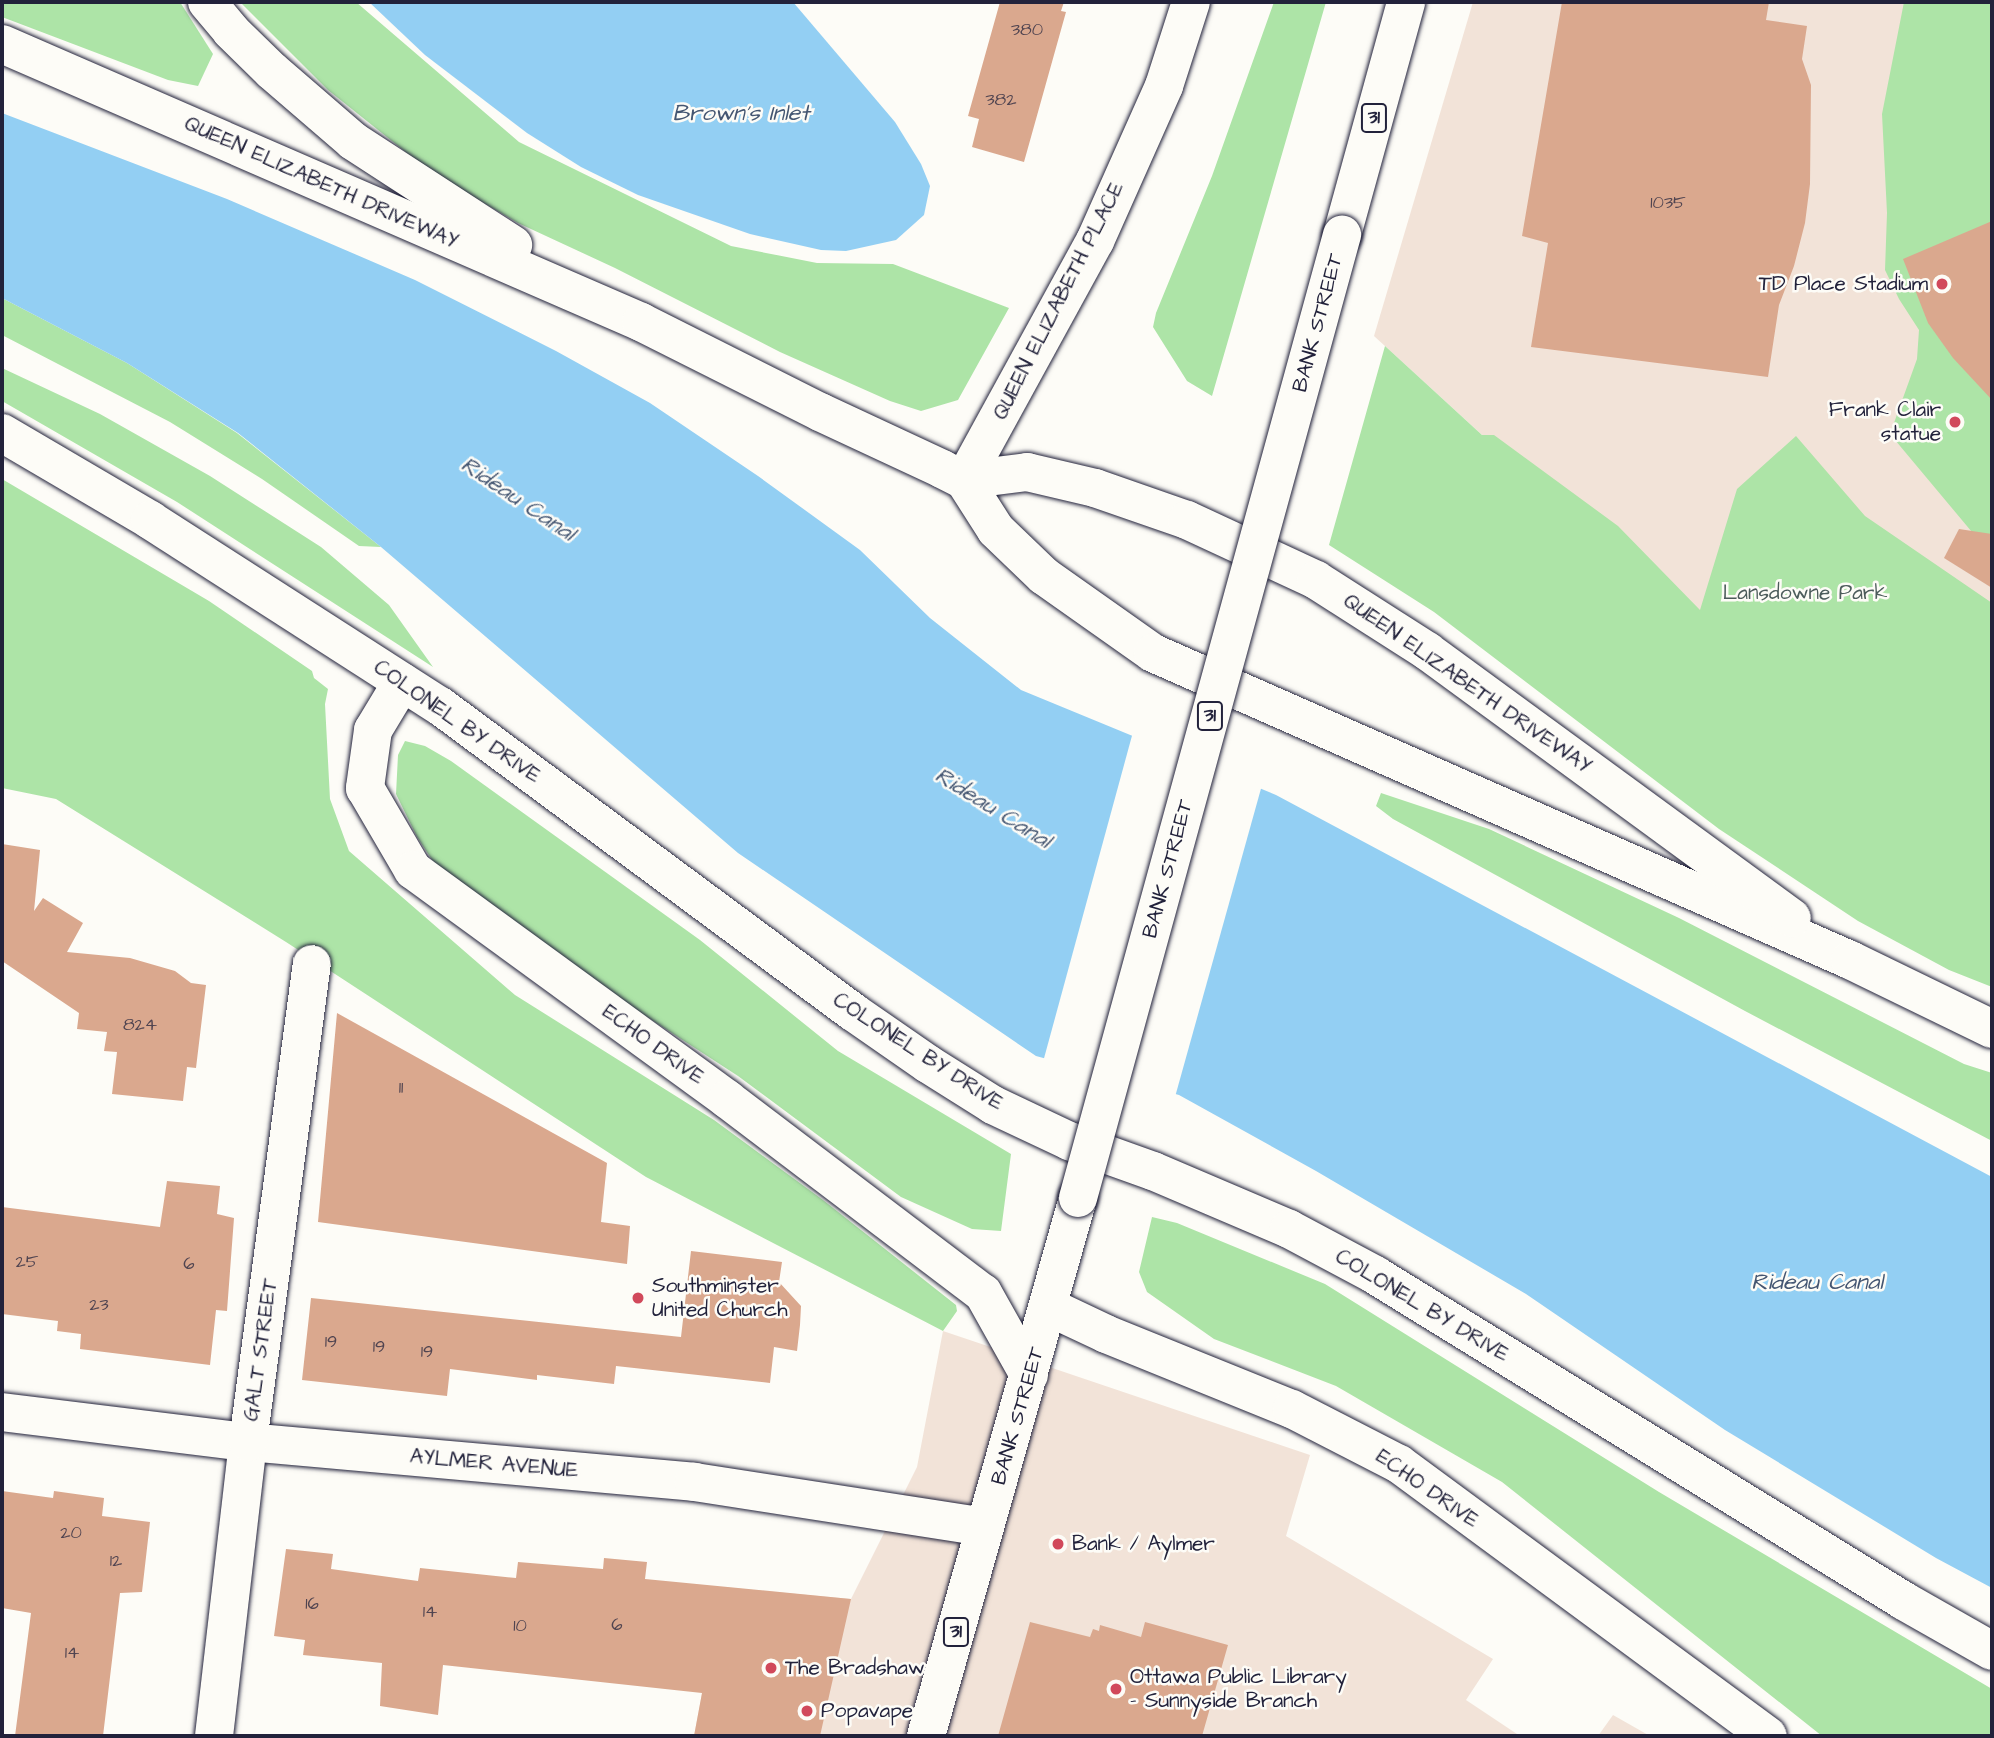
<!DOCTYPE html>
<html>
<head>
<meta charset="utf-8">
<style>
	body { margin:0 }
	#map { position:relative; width:1994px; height:1738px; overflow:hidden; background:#fdfcf7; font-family:"Architects Daughter",sans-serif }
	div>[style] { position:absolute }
	.built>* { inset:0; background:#f2e3d8 }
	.green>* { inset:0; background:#ade4a7 }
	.water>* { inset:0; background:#93cff3 }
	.pier>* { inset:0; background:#fdfcf7 }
	.building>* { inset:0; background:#daa88e }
	.roads { filter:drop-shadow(0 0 2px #22223b) drop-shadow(0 0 2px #22223b) }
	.minor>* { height:38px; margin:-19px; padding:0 19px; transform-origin:19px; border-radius:19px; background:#fdfcf7 }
	.major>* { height:38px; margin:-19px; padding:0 19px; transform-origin:19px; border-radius:19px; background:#fdfcf7 }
	.bridges { filter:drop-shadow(0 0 2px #22223b) drop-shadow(0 0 2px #22223b) }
	.major-bridge>* { height:38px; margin:-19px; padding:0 19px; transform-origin:19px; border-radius:19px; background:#fdfcf7 }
	.dots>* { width:19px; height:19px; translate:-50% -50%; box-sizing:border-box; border:4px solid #fdfcf7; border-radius:50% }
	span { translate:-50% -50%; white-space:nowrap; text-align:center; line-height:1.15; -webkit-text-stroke:5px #fdfcf7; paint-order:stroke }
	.number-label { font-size:18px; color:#504450 }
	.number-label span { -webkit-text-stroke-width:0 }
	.shield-label span { padding:2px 5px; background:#fdfcf7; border:2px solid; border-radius:5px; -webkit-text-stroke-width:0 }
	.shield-label { font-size:19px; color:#22223b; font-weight:700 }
	.street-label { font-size:21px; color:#22223b }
	.poi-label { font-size:21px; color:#22223b }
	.right { translate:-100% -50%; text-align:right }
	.left { translate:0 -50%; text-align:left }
	.park-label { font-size:21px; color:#4c5c5b }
	.water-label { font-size:23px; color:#445672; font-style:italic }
	.frame { position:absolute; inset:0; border:4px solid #22223b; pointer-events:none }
</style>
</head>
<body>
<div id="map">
	<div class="built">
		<i style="clip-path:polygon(1473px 2px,1992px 2px,1992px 870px,1937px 840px,1589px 533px,1374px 336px)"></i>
		<i style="clip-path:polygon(943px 1331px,1310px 1455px,1286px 1536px,1493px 1659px,1466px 1700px,1520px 1736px,694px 1736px,722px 1587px,851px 1599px,917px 1467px)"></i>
		<i style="clip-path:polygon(1613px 1715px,1650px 1736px,1598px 1736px)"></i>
	</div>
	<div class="green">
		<i style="clip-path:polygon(2px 2px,180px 2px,213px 54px,198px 86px,168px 80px,2px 17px)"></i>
		<i style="clip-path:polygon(240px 2px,356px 2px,519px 142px,731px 246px,817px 263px,893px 264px,1009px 308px,958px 400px,921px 411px,890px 401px,780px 352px,615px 268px,518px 223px,432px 173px,328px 90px)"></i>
		<i style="clip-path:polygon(1274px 2px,1326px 2px,1212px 396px,1187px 381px,1153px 327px,1156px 313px,1212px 176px)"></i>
		<i style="clip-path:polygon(1904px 2px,1992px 2px,1992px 556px,1890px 434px,1917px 359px,1919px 330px,1899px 299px,1885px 270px,1887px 213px,1882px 114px)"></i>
		<i style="clip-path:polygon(2px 298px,127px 363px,237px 433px,381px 547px,359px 546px,262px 479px,170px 422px,2px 335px)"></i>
		<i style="clip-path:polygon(1385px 346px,1482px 435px,1494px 435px,1618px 526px,1700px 610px,1737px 489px,1796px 436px,1865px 516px,1992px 603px,1992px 987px,1949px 970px,1858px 921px,1719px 829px,1434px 612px,1329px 545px)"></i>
		<i style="clip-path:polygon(2px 368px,100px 414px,210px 476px,321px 547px,389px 605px,433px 667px,177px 502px,2px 401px)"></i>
		<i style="clip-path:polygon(2px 479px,209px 601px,312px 671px,314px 678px,328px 689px,325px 704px,330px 799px,349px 851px,515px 995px,714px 1120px,823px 1200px,956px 1305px,957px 1311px,943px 1331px,646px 1177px,286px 942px,56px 799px,2px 788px)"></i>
		<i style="clip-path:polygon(405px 741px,425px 746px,451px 761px,700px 940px,838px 1051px,1011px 1154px,1001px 1231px,972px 1229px,901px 1197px,738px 1076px,495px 918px,444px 878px,417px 837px,396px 794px,398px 755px)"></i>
		<i style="clip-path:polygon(1381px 793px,1489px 829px,1679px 918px,1964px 1064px,1992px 1073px,1992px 1141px,1745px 1011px,1393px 819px,1376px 806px)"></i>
		<i style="clip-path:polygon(1152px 1217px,1177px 1223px,1325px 1284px,1659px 1492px,1992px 1689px,1992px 1736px,1822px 1736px,1502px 1482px,1336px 1386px,1214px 1339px,1147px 1292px,1139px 1272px)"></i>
	</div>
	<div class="water">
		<i style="clip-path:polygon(369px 2px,793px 2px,895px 122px,921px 164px,930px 186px,924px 215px,896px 240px,846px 251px,821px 250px,750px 234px,638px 195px,581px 167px,527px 133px,425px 55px)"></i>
		<i style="clip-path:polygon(2px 113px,227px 199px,415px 280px,556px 351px,650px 403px,758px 476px,860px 550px,930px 618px,1021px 690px,1276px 795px,1992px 1177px,1992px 1588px,1936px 1558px,1725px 1430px,1526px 1294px,1316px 1171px,1179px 1095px,1036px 1056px,738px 853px,381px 547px,238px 433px,127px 363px,2px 298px)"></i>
	</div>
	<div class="pier">
		<i style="clip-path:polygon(1133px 732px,1262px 785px,1175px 1097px,1043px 1062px)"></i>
	</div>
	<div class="building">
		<i style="clip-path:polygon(1000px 2px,1064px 2px,1061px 11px,1066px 12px,1024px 162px,972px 147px,979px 119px,968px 116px)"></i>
		<i style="clip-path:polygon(1562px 2px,1769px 2px,1766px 20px,1807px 26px,1802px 59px,1811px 85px,1810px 184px,1805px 223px,1794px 266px,1779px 305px,1768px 377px,1531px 347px,1548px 243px,1522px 236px)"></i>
		<i style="clip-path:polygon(1992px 221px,1992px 400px,1953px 358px,1928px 323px,1903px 259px)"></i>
		<i style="clip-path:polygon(1959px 529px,1992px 534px,1992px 588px,1944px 558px)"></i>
		<i style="clip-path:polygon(2px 844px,40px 850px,34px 911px,43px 898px,83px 923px,67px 952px,130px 958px,175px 971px,191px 983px,206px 985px,196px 1068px,187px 1067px,183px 1101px,112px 1094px,117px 1052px,104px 1051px,107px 1032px,77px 1029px,79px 1013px,2px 961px)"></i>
		<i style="clip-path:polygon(337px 1013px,607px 1163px,601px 1222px,630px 1226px,627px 1264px,318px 1222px)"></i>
		<i style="clip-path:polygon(167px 1181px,220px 1186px,217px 1214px,234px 1218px,227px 1311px,216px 1310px,210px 1365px,80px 1349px,81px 1334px,57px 1331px,58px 1321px,2px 1314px,2px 1207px,160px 1227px)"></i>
		<i style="clip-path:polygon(691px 1251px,782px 1262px,779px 1282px,801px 1306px,800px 1325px,797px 1351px,774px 1347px,770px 1383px,616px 1366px,614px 1384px,537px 1375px,537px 1380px,450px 1369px,447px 1396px,302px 1380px,311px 1298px,681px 1337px)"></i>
		<i style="clip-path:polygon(2px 1491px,53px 1498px,54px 1491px,104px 1498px,102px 1516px,150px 1522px,142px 1592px,120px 1593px,103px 1736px,15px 1736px,31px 1613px,2px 1608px)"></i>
		<i style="clip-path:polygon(286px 1549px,333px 1554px,331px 1569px,418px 1581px,420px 1568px,516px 1578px,518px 1562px,603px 1569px,604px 1558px,647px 1562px,645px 1579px,851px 1599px,820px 1736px,694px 1736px,702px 1693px,443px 1665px,438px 1715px,380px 1706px,382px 1663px,303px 1655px,305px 1640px,274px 1636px)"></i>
		<i style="clip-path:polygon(1030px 1622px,1090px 1637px,1093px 1629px,1099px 1631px,1100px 1625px,1141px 1637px,1145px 1622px,1228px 1645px,1202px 1736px,998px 1736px)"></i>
	</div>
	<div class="roads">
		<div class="minor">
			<i style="left:964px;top:480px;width:273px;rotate:-61.3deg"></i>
			<i style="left:1095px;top:241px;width:170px;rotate:-66deg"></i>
			<i style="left:1164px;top:86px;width:88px;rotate:-72.2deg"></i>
			<i style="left:402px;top:682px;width:56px;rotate:121.1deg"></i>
			<i style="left:373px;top:730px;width:59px;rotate:97.9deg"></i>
			<i style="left:365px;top:788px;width:95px;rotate:59.7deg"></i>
			<i style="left:413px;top:870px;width:389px;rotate:36.1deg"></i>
			<i style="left:727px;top:1099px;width:321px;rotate:37.2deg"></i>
			<i style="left:983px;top:1293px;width:94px;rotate:60.7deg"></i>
			<i style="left:1049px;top:1307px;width:63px;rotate:25.3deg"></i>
			<i style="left:1106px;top:1334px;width:201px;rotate:22deg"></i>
			<i style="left:1292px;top:1409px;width:120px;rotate:27.2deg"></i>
			<i style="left:1399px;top:1464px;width:458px;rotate:36.4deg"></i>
			<i style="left:2px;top:1412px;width:248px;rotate:7deg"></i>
			<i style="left:248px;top:1442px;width:448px;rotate:5.1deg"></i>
			<i style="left:694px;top:1482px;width:294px;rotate:8.8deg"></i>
			<i style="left:214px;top:1736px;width:296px;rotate:-83.4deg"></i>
			<i style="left:248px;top:1442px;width:482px;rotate:-82.4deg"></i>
		</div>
		<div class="major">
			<i style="left:207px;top:2px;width:38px;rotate:50deg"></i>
			<i style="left:231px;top:31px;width:57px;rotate:44.3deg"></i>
			<i style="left:272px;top:71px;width:107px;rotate:40.8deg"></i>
			<i style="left:353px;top:141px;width:191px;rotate:33deg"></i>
			<i style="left:2px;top:44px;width:697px;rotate:23.51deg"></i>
			<i style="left:641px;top:322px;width:200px;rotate:26.7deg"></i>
			<i style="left:820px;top:412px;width:135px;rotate:25deg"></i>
			<i style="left:942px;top:469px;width:25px;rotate:27deg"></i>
			<i style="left:964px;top:480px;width:59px;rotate:57.4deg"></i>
			<i style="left:996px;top:530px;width:66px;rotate:43.8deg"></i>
			<i style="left:1044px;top:576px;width:133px;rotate:35.2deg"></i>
			<i style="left:1153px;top:653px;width:762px;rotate:23.77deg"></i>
			<i style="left:1850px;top:960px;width:158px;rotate:25.9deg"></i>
			<i style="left:1342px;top:235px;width:242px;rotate:-74.6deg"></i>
			<i style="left:2px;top:433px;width:172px;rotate:30.4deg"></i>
			<i style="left:150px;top:520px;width:345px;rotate:32.7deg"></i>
			<i style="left:440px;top:706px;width:514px;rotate:36.54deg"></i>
			<i style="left:853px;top:1012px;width:91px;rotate:34.7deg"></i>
			<i style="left:928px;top:1064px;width:77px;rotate:32.2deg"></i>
			<i style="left:993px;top:1105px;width:84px;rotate:25.3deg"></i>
			<i style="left:1069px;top:1141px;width:89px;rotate:19.7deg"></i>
			<i style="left:1153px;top:1171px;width:148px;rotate:23.1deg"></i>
			<i style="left:1289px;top:1229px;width:98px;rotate:28.1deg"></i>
			<i style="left:1375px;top:1275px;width:621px;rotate:31.64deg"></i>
			<i style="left:1904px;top:1601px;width:101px;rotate:29.6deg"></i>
			<i style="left:964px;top:480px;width:64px;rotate:-7.2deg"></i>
			<i style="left:1027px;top:472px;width:70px;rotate:13.2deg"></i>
			<i style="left:1095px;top:488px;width:97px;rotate:19.2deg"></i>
			<i style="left:1187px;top:520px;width:142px;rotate:24.9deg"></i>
			<i style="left:1316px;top:580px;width:132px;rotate:32.6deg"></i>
			<i style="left:1427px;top:651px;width:452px;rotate:36.2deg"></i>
			<i style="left:926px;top:1736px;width:559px;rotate:-74.22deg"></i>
		</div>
	</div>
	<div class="bridges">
		<div class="major-bridge">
			<i style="left:1078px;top:1198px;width:999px;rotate:-74.67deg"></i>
		</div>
	</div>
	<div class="dots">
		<i style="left:1942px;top:284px;background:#d1495b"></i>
		<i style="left:1955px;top:422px;background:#d1495b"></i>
		<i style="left:638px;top:1298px;background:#d1495b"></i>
		<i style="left:1058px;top:1544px;background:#d1495b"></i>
		<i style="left:771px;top:1668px;background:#d1495b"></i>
		<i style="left:1116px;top:1689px;background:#d1495b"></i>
		<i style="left:807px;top:1711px;background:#d1495b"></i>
	</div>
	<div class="number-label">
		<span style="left:1027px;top:30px">380</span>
		<span style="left:1001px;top:100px">382</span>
		<span style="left:1668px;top:203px">1035</span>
		<span style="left:140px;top:1025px">824</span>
		<span style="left:401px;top:1088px">11</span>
		<span style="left:27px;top:1262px">25</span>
		<span style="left:189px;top:1264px">6</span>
		<span style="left:99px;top:1305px">23</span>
		<span style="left:331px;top:1342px">19</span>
		<span style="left:379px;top:1347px">19</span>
		<span style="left:427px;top:1352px">19</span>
		<span style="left:71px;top:1533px">20</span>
		<span style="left:116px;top:1561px">12</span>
		<span style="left:312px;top:1604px">16</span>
		<span style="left:430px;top:1612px">14</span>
		<span style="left:617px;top:1625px">6</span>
		<span style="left:520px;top:1626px">10</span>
		<span style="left:72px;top:1653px">14</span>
	</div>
	<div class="shield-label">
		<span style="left:1374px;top:118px">31</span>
		<span style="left:1210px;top:716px">31</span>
		<span style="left:956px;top:1632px">31</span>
	</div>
	<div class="street-label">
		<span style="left:321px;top:183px;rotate:24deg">QUEEN ELIZABETH DRIVEWAY</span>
		<span style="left:1059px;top:301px;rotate:-63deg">QUEEN ELIZABETH PLACE</span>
		<span style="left:1318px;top:323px;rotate:-75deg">BANK STREET</span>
		<span style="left:1467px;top:684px;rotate:35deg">QUEEN ELIZABETH DRIVEWAY</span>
		<span style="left:457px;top:722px;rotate:35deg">COLONEL BY DRIVE</span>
		<span style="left:1168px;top:869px;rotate:-75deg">BANK STREET</span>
		<span style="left:653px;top:1045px;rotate:36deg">ECHO DRIVE</span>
		<span style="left:918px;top:1052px;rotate:33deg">COLONEL BY DRIVE</span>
		<span style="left:1422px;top:1306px;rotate:31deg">COLONEL BY DRIVE</span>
		<span style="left:261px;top:1350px;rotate:-82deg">GALT STREET</span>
		<span style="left:1018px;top:1416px;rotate:-74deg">BANK STREET</span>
		<span style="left:494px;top:1464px;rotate:5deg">AYLMER AVENUE</span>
		<span style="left:1427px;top:1489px;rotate:35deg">ECHO DRIVE</span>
	</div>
	<div class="poi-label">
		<span class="right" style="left:1928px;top:284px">TD Place Stadium</span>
		<span class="right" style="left:1941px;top:422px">Frank Clair<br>statue</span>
		<span class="left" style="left:652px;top:1298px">Southminster<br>United Church</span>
		<span class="left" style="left:1072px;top:1544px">Bank / Aylmer</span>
		<span class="left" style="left:785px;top:1668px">The Bradshaw</span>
		<span class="left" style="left:1130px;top:1689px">Ottawa Public Library<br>- Sunnyside Branch</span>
		<span class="left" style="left:821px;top:1711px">Popavape</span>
	</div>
	<div class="park-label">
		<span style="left:1805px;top:593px">Lansdowne Park</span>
	</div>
	<div class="water-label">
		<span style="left:741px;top:113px">Brown's Inlet</span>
		<span style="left:518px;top:499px;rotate:34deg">Rideau Canal</span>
		<span style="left:993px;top:808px;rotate:32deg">Rideau Canal</span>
		<span style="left:1817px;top:1282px">Rideau Canal</span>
	</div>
	<div class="frame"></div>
</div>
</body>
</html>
